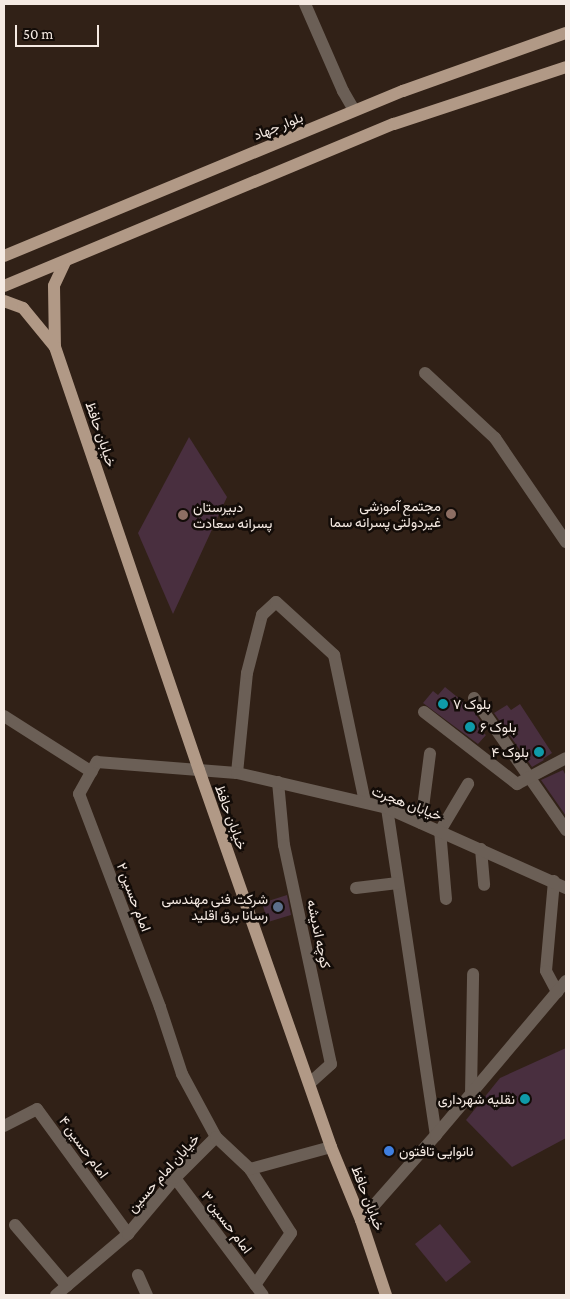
<!DOCTYPE html>
<html>
<head>
<meta charset="utf-8">
<style>
	body { margin:0 }
	#map { position:relative; width:570px; height:1299px; overflow:hidden; background:#312117; font-family:"Crimson Pro",Vazirmatn,serif }
	div>[style] { position:absolute }
	.building>* { inset:0; background:#492f3f }
	.minor>* { height:12px; margin:-6px; padding:0 6px; transform-origin:6px; border-radius:6px; background:#6b5f56 }
	.major>* { height:12px; margin:-6px; padding:0 6px; transform-origin:6px; border-radius:6px; background:#b19986 }
	.dots>* { width:14px; height:14px; translate:-50% -50%; box-sizing:border-box; border:2px solid #130c08; border-radius:50% }
	span { translate:-50% -50%; white-space:nowrap; text-align:center; line-height:1.15; -webkit-text-stroke:5px #130c08; paint-order:stroke }
	.street-label { font-size:14px; color:#f5eae3 }
	.poi-label { font-size:14px; color:#f5eae3 }
	.right { translate:-100% -50%; text-align:right }
	.left { translate:0 -50%; text-align:left }
	.frame { position:absolute; inset:0; border:5px solid #f5eae3; pointer-events:none }
	.scale { position:absolute; left:15px; top:25px; width:84px; height:22px; box-sizing:border-box; border:2px solid #f5eae3; border-top:0; padding-left:6px; font-size:15px; line-height:18px; white-space:nowrap; color:#f5eae3; -webkit-text-stroke:4px #130c08; paint-order:stroke }
</style>
</head>
<body>
<div id="map">
	<div class="building">
		<i style="clip-path:polygon(189px 437px,227px 497px,173px 614px,138px 533px)"></i>
		<i style="clip-path:polygon(445px 687px,472px 709px,486px 729px,483px 733px,486px 735px,478px 744px,423px 703px,433px 691px,438px 695px)"></i>
		<i style="clip-path:polygon(520px 704px,552px 753px,543px 759px,544px 760px,532px 767px,494px 713px,507px 705px,511px 710px)"></i>
		<i style="clip-path:polygon(563px 770px,566px 776px,566px 816px,541px 780px)"></i>
		<i style="clip-path:polygon(287px 895px,291px 915px,268px 922px,262px 903px)"></i>
		<i style="clip-path:polygon(566px 1048px,566px 1138px,512px 1167px,466px 1120px,500px 1078px)"></i>
		<i style="clip-path:polygon(440px 1224px,471px 1262px,446px 1282px,415px 1244px)"></i>
	</div>
	<div class="minor">
		<i style="left:305px;top:4px;width:95px;rotate:66.4deg"></i>
		<i style="left:343px;top:91px;width:22px;rotate:60deg"></i>
		<i style="left:425px;top:373px;width:96px;rotate:42.9deg"></i>
		<i style="left:495px;top:438px;width:126px;rotate:55.7deg"></i>
		<i style="left:474px;top:698px;width:161px;rotate:55.1deg"></i>
		<i style="left:424px;top:712px;width:118px;rotate:37.7deg"></i>
		<i style="left:517px;top:784px;width:55px;rotate:-28deg"></i>
		<i style="left:4px;top:716px;width:104px;rotate:32.5deg"></i>
		<i style="left:237px;top:773px;width:100px;rotate:-84.3deg"></i>
		<i style="left:247px;top:673px;width:60px;rotate:-75.5deg"></i>
		<i style="left:262px;top:615px;width:19px;rotate:-43deg"></i>
		<i style="left:276px;top:602px;width:79px;rotate:42.4deg"></i>
		<i style="left:334px;top:655px;width:150px;rotate:78.1deg"></i>
		<i style="left:278px;top:782px;width:63px;rotate:84.6deg"></i>
		<i style="left:284px;top:845px;width:224px;rotate:77.9deg"></i>
		<i style="left:331px;top:1064px;width:28px;rotate:138deg"></i>
		<i style="left:387px;top:808px;width:331px;rotate:81.5deg"></i>
		<i style="left:421px;top:823px;width:70px;rotate:-82.6deg"></i>
		<i style="left:481px;top:849px;width:36px;rotate:85deg"></i>
		<i style="left:554px;top:881px;width:90px;rotate:95.1deg"></i>
		<i style="left:546px;top:971px;width:24px;rotate:62deg"></i>
		<i style="left:356px;top:888px;width:42px;rotate:-6.8deg"></i>
		<i style="left:446px;top:899px;width:68px;rotate:-95deg"></i>
		<i style="left:440px;top:831px;width:55px;rotate:-59.2deg"></i>
		<i style="left:471px;top:1094px;width:120px;rotate:-89deg"></i>
		<i style="left:4px;top:1126px;width:37px;rotate:-27deg"></i>
		<i style="left:37px;top:1109px;width:155px;rotate:53.9deg"></i>
		<i style="left:216px;top:1137px;width:72px;rotate:-118.4deg"></i>
		<i style="left:182px;top:1074px;width:71px;rotate:-108.2deg"></i>
		<i style="left:160px;top:1007px;width:228px;rotate:-110.8deg"></i>
		<i style="left:79px;top:794px;width:37px;rotate:-61deg"></i>
		<i style="left:97px;top:762px;width:140px;rotate:4.5deg"></i>
		<i style="left:237px;top:773px;width:154px;rotate:13.1deg"></i>
		<i style="left:387px;top:808px;width:196px;rotate:24.1deg"></i>
		<i style="left:250px;top:1169px;width:76px;rotate:57.4deg"></i>
		<i style="left:291px;top:1233px;width:63px;rotate:124.7deg"></i>
		<i style="left:175px;top:1178px;width:146px;rotate:53.1deg"></i>
		<i style="left:361px;top:1220px;width:113px;rotate:-48.6deg"></i>
		<i style="left:436px;top:1135px;width:202px;rotate:-49.8deg"></i>
		<i style="left:15px;top:1225px;width:80px;rotate:49.6deg"></i>
		<i style="left:138px;top:1275px;width:22px;rotate:66deg"></i>
		<i style="left:56px;top:1295px;width:94px;rotate:-40.3deg"></i>
		<i style="left:128px;top:1234px;width:73px;rotate:-50deg"></i>
		<i style="left:175px;top:1178px;width:58px;rotate:-45deg"></i>
		<i style="left:216px;top:1137px;width:47px;rotate:43.3deg"></i>
		<i style="left:250px;top:1169px;width:84px;rotate:-15.2deg"></i>
	</div>
	<div class="major">
		<i style="left:4px;top:256px;width:432px;rotate:-22.5deg"></i>
		<i style="left:403px;top:91px;width:173px;rotate:-19.6deg"></i>
		<i style="left:65px;top:262px;width:26px;rotate:115deg"></i>
		<i style="left:54px;top:286px;width:61px;rotate:89.1deg"></i>
		<i style="left:55px;top:347px;width:447px;rotate:71.2deg"></i>
		<i style="left:199px;top:770px;width:399px;rotate:70.7deg"></i>
		<i style="left:331px;top:1147px;width:79px;rotate:67.7deg"></i>
		<i style="left:361px;top:1220px;width:79px;rotate:71.6deg"></i>
		<i style="left:4px;top:286px;width:422px;rotate:-22.6deg"></i>
		<i style="left:394px;top:124px;width:181px;rotate:-18.3deg"></i>
		<i style="left:4px;top:301px;width:20px;rotate:20deg"></i>
		<i style="left:23px;top:308px;width:50px;rotate:50.6deg"></i>
	</div>
	<div class="dots">
		<i style="left:451px;top:514px;background:#8d6e63"></i>
		<i style="left:183px;top:515px;background:#8d6e63"></i>
		<i style="left:443px;top:704px;background:#0f9aa8"></i>
		<i style="left:470px;top:727px;background:#0f9aa8"></i>
		<i style="left:539px;top:752px;background:#0f9aa8"></i>
		<i style="left:278px;top:907px;background:#5c6f8a"></i>
		<i style="left:525px;top:1099px;background:#0f9aa8"></i>
		<i style="left:389px;top:1151px;background:#3f7fe0"></i>
	</div>
	<div class="street-label">
		<span style="left:278px;top:126px;rotate:-22deg">بلوار جهاد</span>
		<span style="left:101px;top:434px;rotate:71deg">خیابان حافظ</span>
		<span style="left:407px;top:803px;rotate:21deg">خیابان هجرت</span>
		<span style="left:231px;top:817px;rotate:70deg">خیابان حافظ</span>
		<span style="left:134px;top:897px;rotate:69deg">امام حسین ۲</span>
		<span style="left:319px;top:934px;rotate:78deg">کوچه اندیشه</span>
		<span style="left:84px;top:1147px;rotate:54deg">امام حسین ۴</span>
		<span style="left:163px;top:1173px;rotate:-48deg">خیابان امام حسین</span>
		<span style="left:368px;top:1198px;rotate:69deg">خیابان حافظ</span>
		<span style="left:227px;top:1222px;rotate:53deg">امام حسین ۳</span>
	</div>
	<div class="poi-label">
		<span class="right" style="left:441px;top:514px">مجتمع آموزشی<br>غیردولتی پسرانه سما</span>
		<span class="left" style="left:193px;top:515px">دبیرستان<br>پسرانه سعادت</span>
		<span class="left" style="left:453px;top:704px">بلوک ۷</span>
		<span class="left" style="left:480px;top:727px">بلوک ۶</span>
		<span class="right" style="left:529px;top:752px">بلوک ۴</span>
		<span class="right" style="left:268px;top:907px">شرکت فنی مهندسی<br>رسانا برق اقلید</span>
		<span class="right" style="left:515px;top:1099px">نقلیه شهرداری</span>
		<span class="left" style="left:399px;top:1151px">نانوایی تافتون</span>
	</div>
	<div class="frame"></div>
	<div class="scale">50 m</div>
</div>
</body>
</html>
